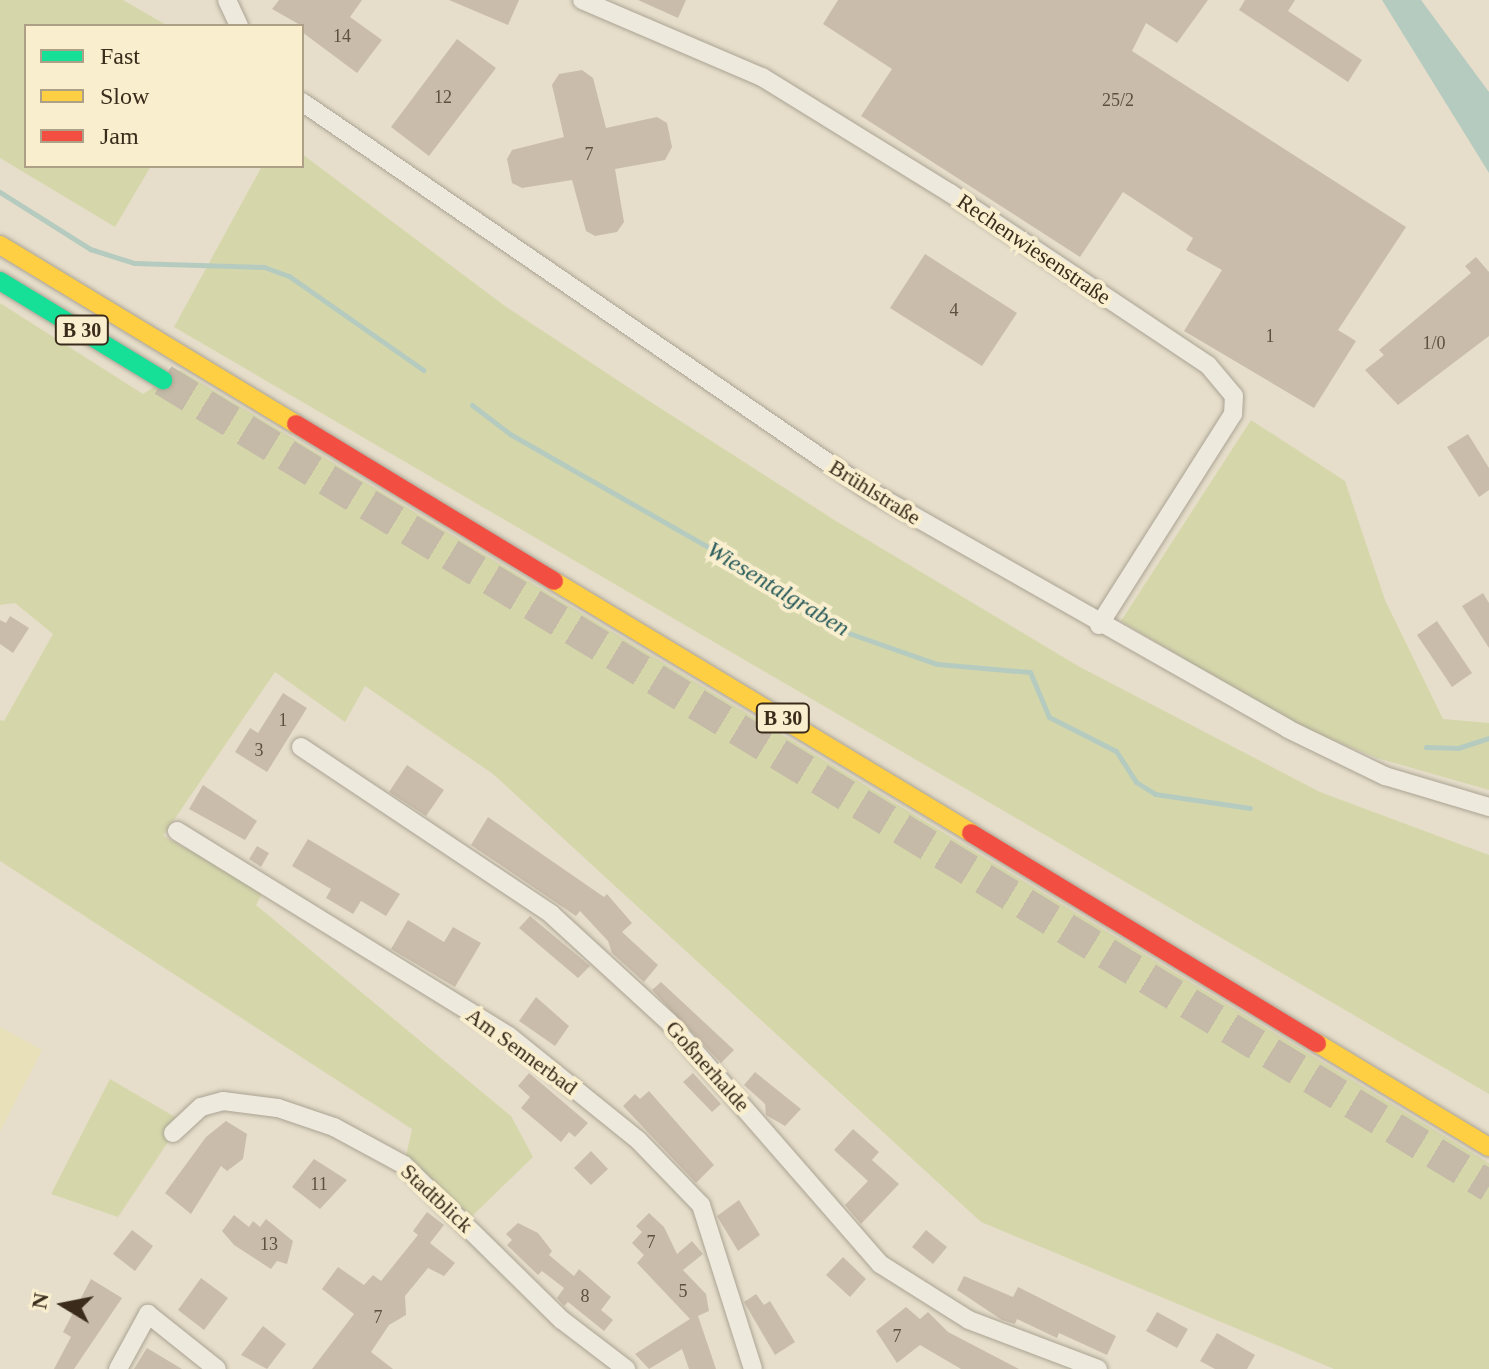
<!DOCTYPE html>
<html>
<head>
<meta charset="utf-8">
<style>
	body { margin:0 }
	#map { position:relative; width:1489px; height:1369px; overflow:hidden; background:#e6deca; font-family:"Times New Roman",serif }
	div>[style] { position:absolute }
	.farmland>* { inset:0; background:#e8e0b8 }
	.green>* { inset:0; background:#d5d7ab }
	.water>* { inset:0; background:#b6cbbf }
	.stream>* { height:5px; margin:-2.5px; padding:0 2.5px; transform-origin:2.5px; border-radius:2.5px; background:#b6cbbf }
	.building>* { inset:0; background:#cabcaa }
	.highway-tunnel>* { height:32px; margin-top:-16px; transform-origin:0; background:repeating-linear-gradient(90deg,#c4baa7 0 32px,transparent 0 48px) }
	.roads { filter:drop-shadow(0 0 2px #aba394) drop-shadow(0 0 2px #aba394) }
	.street>* { height:18px; margin:-9px; padding:0 9px; transform-origin:9px; border-radius:9px; background:#ede9dd }
	.fast>* { height:18px; margin:-9px; padding:0 9px; transform-origin:9px; border-radius:9px; background:#16e098 }
	.slow>* { height:18px; margin:-9px; padding:0 9px; transform-origin:9px; border-radius:9px; background:#ffcf43 }
	.jam>* { height:18px; margin:-9px; padding:0 9px; transform-origin:9px; border-radius:9px; background:#f24e42 }
	span { translate:-50% -50%; white-space:nowrap; text-align:center; line-height:1.15; -webkit-text-stroke:8px #f9eece; paint-order:stroke }
	.number-label { font-size:18px; color:#5e4f3f }
	.number-label span { -webkit-text-stroke-width:0 }
	.shield-label span { padding:2px 6px; background:#f9eece; border:2px solid; border-radius:6px; -webkit-text-stroke-width:0 }
	.shield-label { font-size:20px; color:#3a2b1b; font-weight:700 }
	.street-label { font-size:22px; color:#3a2b1b }
	.water-label { font-size:24px; color:#285b5a; font-style:italic }
	.legend { position:absolute; left:24px; top:24px; width:280px; height:144px; box-sizing:border-box; background:#f9eece; border:2px solid #ada086; margin:0; padding:10px 14px; list-style:none; font-size:24px; color:#3a2b1b }
	.legend li { display:flex; align-items:center; gap:16px; height:40px }
	.legend b { width:40px; border:2px solid #ada086 }
	.north { position:absolute; left:24px; top:1265px; width:80px; height:80px; -webkit-text-stroke:6px #f9eece; paint-order:stroke; rotate:280deg; font-size:22px; font-weight:700; line-height:32px; text-align:center; color:#3a2b1b }
	.north::after { content:''; display:block; margin:auto; width:28px; height:36px; background:#3a2b1b; clip-path:polygon(50% 0,100% 100%,50% 72%,0 100%) }
</style>
</head>
<body>
<div id="map">
	<div class="farmland">
		<i style="clip-path:polygon(0 1027px,42px 1050px,0 1131px)"></i>
	</div>
	<div class="green">
		<i style="clip-path:polygon(0 0,123px 0,168px 26px,26px 26px,26px 166px,151px 166px,115px 227px,0 158px)"></i>
		<i style="clip-path:polygon(302px 154px,505px 306px,643px 397px,836px 521px,1078px 666px,1320px 792px,1489px 855px,1489px 1094px,174px 327px,262px 166px,302px 166px)"></i>
		<i style="clip-path:polygon(0 303px,143px 394px,180px 370px,1489px 1163px,1489px 1369px,1334px 1369px,981px 1222px,493px 774px,365px 686px,345px 722px,275px 672px,163px 836px,264px 890px,256px 905px,511px 1116px,533px 1157px,465px 1223px,404px 1165px,412px 1129px,0 861px,0 720px,4px 721px,53px 634px,15px 603px,0 605px)"></i>
		<i style="clip-path:polygon(1251px 420px,1345px 481px,1385px 600px,1443px 719px,1489px 723px,1489px 790px,1377px 758px,1291px 723px,1121px 621px)"></i>
		<i style="clip-path:polygon(110px 1079px,182px 1121px,118px 1217px,51px 1194px)"></i>
	</div>
	<div class="water">
		<i style="clip-path:polygon(1382px 0,1421px 0,1489px 92px,1489px 173px)"></i>
	</div>
	<div class="stream">
		<i style="left:0;top:192px;width:107px;rotate:32.3deg"></i>
		<i style="left:90px;top:249px;width:46px;rotate:17.7deg"></i>
		<i style="left:134px;top:263px;width:130px;rotate:1.8deg"></i>
		<i style="left:264px;top:267px;width:27px;rotate:20deg"></i>
		<i style="left:289px;top:276px;width:164px;rotate:35deg"></i>
		<i style="left:472px;top:405px;width:48px;rotate:37.3deg"></i>
		<i style="left:510px;top:434px;width:305px;rotate:29.7deg"></i>
		<i style="left:775px;top:585px;width:79px;rotate:34.7deg"></i>
		<i style="left:840px;top:630px;width:103px;rotate:19.3deg"></i>
		<i style="left:937px;top:664px;width:93px;rotate:4.9deg"></i>
		<i style="left:1030px;top:672px;width:49px;rotate:67.1deg"></i>
		<i style="left:1049px;top:717px;width:75px;rotate:26.9deg"></i>
		<i style="left:1116px;top:751px;width:37px;rotate:57deg"></i>
		<i style="left:1136px;top:782px;width:22px;rotate:32deg"></i>
		<i style="left:1155px;top:794px;width:96px;rotate:8.4deg"></i>
		<i style="left:1426px;top:747px;width:32px;rotate:2deg"></i>
		<i style="left:1458px;top:748px;width:33px;rotate:-18deg"></i>
	</div>
	<div class="building">
		<i style="clip-path:polygon(279px 0,362px 0,350px 17px,382px 40px,357px 73px,302px 32px,302px 26px,272px 9px)"></i>
		<i style="clip-path:polygon(449px 0,519px 0,508px 25px)"></i>
		<i style="clip-path:polygon(638px 0,686px 0,678px 18px)"></i>
		<i style="clip-path:polygon(838px 0,1208px 0,1177px 43px,1146px 23px,1132px 51px,1406px 227px,1338px 330px,1356px 341px,1314px 408px,1184px 331px,1222px 270px,1186px 250px,1193px 238px,1123px 192px,1080px 257px,861px 116px,892px 69px,823px 24px)"></i>
		<i style="clip-path:polygon(1245px 0,1295px 0,1288px 11px,1362px 60px,1348px 82px,1239px 10px)"></i>
		<i style="clip-path:polygon(457px 39px,496px 68px,429px 156px,391px 127px)"></i>
		<i style="clip-path:polygon(582px 70px,593px 78px,606px 128px,657px 117px,667px 123px,672px 147px,665px 160px,615px 169px,624px 222px,617px 232px,595px 236px,586px 231px,572px 180px,522px 188px,512px 183px,507px 159px,512px 150px,564px 137px,552px 85px,559px 74px)"></i>
		<i style="clip-path:polygon(925px 254px,1017px 313px,982px 366px,890px 308px)"></i>
		<i style="clip-path:polygon(1476px 257px,1489px 272px,1489px 336px,1398px 405px,1365px 370px,1384px 355px,1379px 350px,1471px 273px,1465px 266px)"></i>
		<i style="clip-path:polygon(1468px 434px,1489px 468px,1489px 490px,1479px 497px,1447px 447px)"></i>
		<i style="clip-path:polygon(1483px 593px,1489px 603px,1489px 648px,1462px 606px)"></i>
		<i style="clip-path:polygon(10px 616px,29px 628px,13px 653px,0 644px,0 620px,6px 623px)"></i>
		<i style="clip-path:polygon(1437px 621px,1472px 673px,1452px 687px,1417px 635px)"></i>
		<i style="clip-path:polygon(283px 693px,307px 708px,267px 772px,235px 752px,250px 728px,258px 733px)"></i>
		<i style="clip-path:polygon(407px 765px,444px 790px,426px 816px,389px 792px)"></i>
		<i style="clip-path:polygon(203px 785px,257px 821px,245px 840px,189px 809px)"></i>
		<i style="clip-path:polygon(488px 817px,604px 897px,607px 894px,632px 923px,622px 932px,658px 965px,644px 982px,612px 953px,608px 941px,580px 911px,576px 916px,471px 845px)"></i>
		<i style="clip-path:polygon(308px 839px,400px 894px,386px 916px,361px 901px,353px 914px,326px 898px,331px 889px,292px 866px)"></i>
		<i style="clip-path:polygon(257px 846px,269px 853px,261px 867px,249px 859px)"></i>
		<i style="clip-path:polygon(530px 916px,590px 966px,578px 978px,519px 928px)"></i>
		<i style="clip-path:polygon(408px 920px,444px 942px,453px 927px,481px 943px,455px 987px,391px 949px)"></i>
		<i style="clip-path:polygon(661px 982px,734px 1050px,721px 1063px,652px 990px)"></i>
		<i style="clip-path:polygon(536px 997px,569px 1026px,555px 1046px,519px 1021px)"></i>
		<i style="clip-path:polygon(755px 1072px,801px 1109px,785px 1126px,766px 1115px,765px 1104px,744px 1085px)"></i>
		<i style="clip-path:polygon(529px 1073px,588px 1123px,575px 1137px,569px 1132px,561px 1142px,521px 1108px,530px 1097px,518px 1086px)"></i>
		<i style="clip-path:polygon(693px 1073px,721px 1104px,712px 1112px,683px 1082px)"></i>
		<i style="clip-path:polygon(649px 1091px,714px 1165px,696px 1183px,623px 1106px,635px 1094px,640px 1099px)"></i>
		<i style="clip-path:polygon(226px 1121px,247px 1134px,243px 1159px,227px 1171px,221px 1166px,191px 1214px,165px 1193px,206px 1137px)"></i>
		<i style="clip-path:polygon(853px 1129px,879px 1152px,872px 1160px,899px 1184px,861px 1224px,845px 1205px,868px 1181px,834px 1150px)"></i>
		<i style="clip-path:polygon(591px 1151px,608px 1169px,591px 1185px,574px 1168px)"></i>
		<i style="clip-path:polygon(314px 1159px,347px 1180px,320px 1209px,292px 1187px)"></i>
		<i style="clip-path:polygon(739px 1200px,760px 1235px,738px 1251px,717px 1216px)"></i>
		<i style="clip-path:polygon(427px 1212px,444px 1225px,430px 1243px,455px 1263px,444px 1276px,428px 1268px,405px 1296px,406px 1315px,389px 1325px,371px 1352px,393px 1369px,312px 1369px,354px 1314px,322px 1289px,338px 1267px,364px 1285px,373px 1275px,381px 1281px,418px 1235px,413px 1231px)"></i>
		<i style="clip-path:polygon(649px 1213px,664px 1227px,677px 1254px,692px 1241px,703px 1254px,683px 1270px,706px 1294px,709px 1311px,698px 1316px,716px 1369px,689px 1369px,682px 1349px,649px 1369px,635px 1354px,690px 1319px,637px 1263px,644px 1255px,632px 1243px,642px 1232px,636px 1226px)"></i>
		<i style="clip-path:polygon(234px 1215px,249px 1227px,253px 1221px,260px 1227px,266px 1219px,293px 1241px,287px 1264px,277px 1261px,271px 1269px,234px 1245px,222px 1231px)"></i>
		<i style="clip-path:polygon(518px 1223px,538px 1233px,552px 1251px,549px 1255px,574px 1276px,579px 1269px,611px 1297px,601px 1310px,613px 1320px,604px 1331px,568px 1302px,564px 1306px,557px 1298px,564px 1288px,542px 1271px,538px 1275px,507px 1245px,512px 1240px,506px 1234px)"></i>
		<i style="clip-path:polygon(132px 1230px,153px 1246px,135px 1271px,113px 1254px)"></i>
		<i style="clip-path:polygon(926px 1230px,947px 1247px,933px 1264px,912px 1247px)"></i>
		<i style="clip-path:polygon(843px 1257px,866px 1279px,850px 1297px,826px 1275px)"></i>
		<i style="clip-path:polygon(964px 1276px,1013px 1297px,1018px 1287px,1116px 1336px,1107px 1355px,1059px 1333px,1057px 1338px,1017px 1319px,1015px 1324px,1002px 1320px,957px 1290px)"></i>
		<i style="clip-path:polygon(201px 1278px,228px 1298px,204px 1330px,178px 1310px)"></i>
		<i style="clip-path:polygon(91px 1279px,122px 1298px,74px 1369px,54px 1369px,71px 1337px,63px 1332px)"></i>
		<i style="clip-path:polygon(756px 1294px,764px 1305px,770px 1301px,795px 1342px,775px 1355px,744px 1302px)"></i>
		<i style="clip-path:polygon(906px 1307px,920px 1319px,928px 1312px,948px 1332px,1019px 1369px,961px 1369px,920px 1345px,897px 1363px,876px 1331px)"></i>
		<i style="clip-path:polygon(1157px 1312px,1188px 1329px,1177px 1348px,1146px 1331px)"></i>
		<i style="clip-path:polygon(263px 1326px,286px 1344px,267px 1369px,241px 1355px)"></i>
		<i style="clip-path:polygon(1217px 1333px,1255px 1355px,1247px 1369px,1215px 1369px,1200px 1361px)"></i>
		<i style="clip-path:polygon(147px 1348px,182px 1369px,134px 1369px)"></i>
	</div>
	<div class="highway-tunnel">
		<i style="left:163px;top:380px;width:1552px;rotate:31.29deg"></i>
	</div>
	<div class="roads">
		<div class="street">
			<i style="left:227px;top:0;width:29px;rotate:65deg"></i>
			<i style="left:582px;top:0;width:196px;rotate:23.2deg"></i>
			<i style="left:762px;top:77px;width:221px;rotate:31.7deg"></i>
			<i style="left:950px;top:193px;width:310px;rotate:33.7deg"></i>
			<i style="left:1208px;top:365px;width:40px;rotate:50deg"></i>
			<i style="left:1234px;top:396px;width:18px;rotate:93deg"></i>
			<i style="left:1233px;top:414px;width:250px;rotate:122.4deg"></i>
			<i style="left:302px;top:102px;width:686px;rotate:34.43deg"></i>
			<i style="left:868px;top:490px;width:483px;rotate:29.6deg"></i>
			<i style="left:1288px;top:729px;width:108px;rotate:25.9deg"></i>
			<i style="left:1385px;top:776px;width:109px;rotate:16.6deg"></i>
			<i style="left:301px;top:747px;width:301px;rotate:33.7deg"></i>
			<i style="left:551px;top:914px;width:160px;rotate:42.5deg"></i>
			<i style="left:669px;top:1022px;width:321px;rotate:48.9deg"></i>
			<i style="left:880px;top:1264px;width:105px;rotate:32.2deg"></i>
			<i style="left:969px;top:1320px;width:138px;rotate:20.8deg"></i>
			<i style="left:177px;top:831px;width:390px;rotate:31.7deg"></i>
			<i style="left:509px;top:1036px;width:167px;rotate:38.9deg"></i>
			<i style="left:639px;top:1141px;width:89px;rotate:45.9deg"></i>
			<i style="left:701px;top:1205px;width:172px;rotate:72.4deg"></i>
			<i style="left:173px;top:1133px;width:38px;rotate:-43deg"></i>
			<i style="left:201px;top:1107px;width:23px;rotate:-15deg"></i>
			<i style="left:223px;top:1101px;width:55px;rotate:7.3deg"></i>
			<i style="left:278px;top:1108px;width:59px;rotate:18.7deg"></i>
			<i style="left:334px;top:1127px;width:80px;rotate:28.5deg"></i>
			<i style="left:404px;top:1165px;width:221px;rotate:44.5deg"></i>
			<i style="left:562px;top:1320px;width:81px;rotate:37.4deg"></i>
			<i style="left:118px;top:1369px;width:63px;rotate:-61.4deg"></i>
			<i style="left:148px;top:1314px;width:88px;rotate:38.6deg"></i>
		</div>
		<div class="fast">
			<i style="left:0;top:281px;width:191px;rotate:31.3deg"></i>
		</div>
		<div class="slow">
			<i style="left:0;top:245px;width:346px;rotate:31.2deg"></i>
			<i style="left:554px;top:581px;width:487px;rotate:31.1deg"></i>
			<i style="left:1317px;top:1043px;width:201px;rotate:31.2deg"></i>
		</div>
		<div class="jam">
			<i style="left:296px;top:424px;width:302px;rotate:31.3deg"></i>
			<i style="left:971px;top:833px;width:405px;rotate:31.3deg"></i>
		</div>
	</div>
	<div class="number-label">
		<span style="left:342px;top:36px">14</span>
		<span style="left:443px;top:97px">12</span>
		<span style="left:1118px;top:100px">25/2</span>
		<span style="left:589px;top:154px">7</span>
		<span style="left:954px;top:310px">4</span>
		<span style="left:1270px;top:336px">1</span>
		<span style="left:1434px;top:343px">1/0</span>
		<span style="left:283px;top:720px">1</span>
		<span style="left:259px;top:750px">3</span>
		<span style="left:319px;top:1184px">11</span>
		<span style="left:651px;top:1242px">7</span>
		<span style="left:269px;top:1244px">13</span>
		<span style="left:683px;top:1291px">5</span>
		<span style="left:585px;top:1296px">8</span>
		<span style="left:378px;top:1317px">7</span>
		<span style="left:897px;top:1336px">7</span>
	</div>
	<div class="shield-label">
		<span style="left:82px;top:330px">B 30</span>
		<span style="left:783px;top:718px">B 30</span>
	</div>
	<div class="street-label">
		<span style="left:1034px;top:249px;rotate:34deg">Rechenwiesenstraße</span>
		<span style="left:875px;top:492px;rotate:32deg">Brühlstraße</span>
		<span style="left:522px;top:1051px;rotate:36deg">Am Sennerbad</span>
		<span style="left:708px;top:1066px;rotate:48deg">Goßnerhalde</span>
		<span style="left:437px;top:1198px;rotate:43deg">Stadtblick</span>
	</div>
	<div class="water-label">
		<span style="left:778px;top:589px;rotate:31deg">Wiesentalgraben</span>
	</div>
	<ul class="legend">
	<li><b style="height:10px;background:#16e098"></b>Fast</li>
	<li><b style="height:10px;background:#ffcf43"></b>Slow</li>
	<li><b style="height:10px;background:#f24e42"></b>Jam</li>
	</ul>
	<div class="north">N</div>
</div>
</body>
</html>
